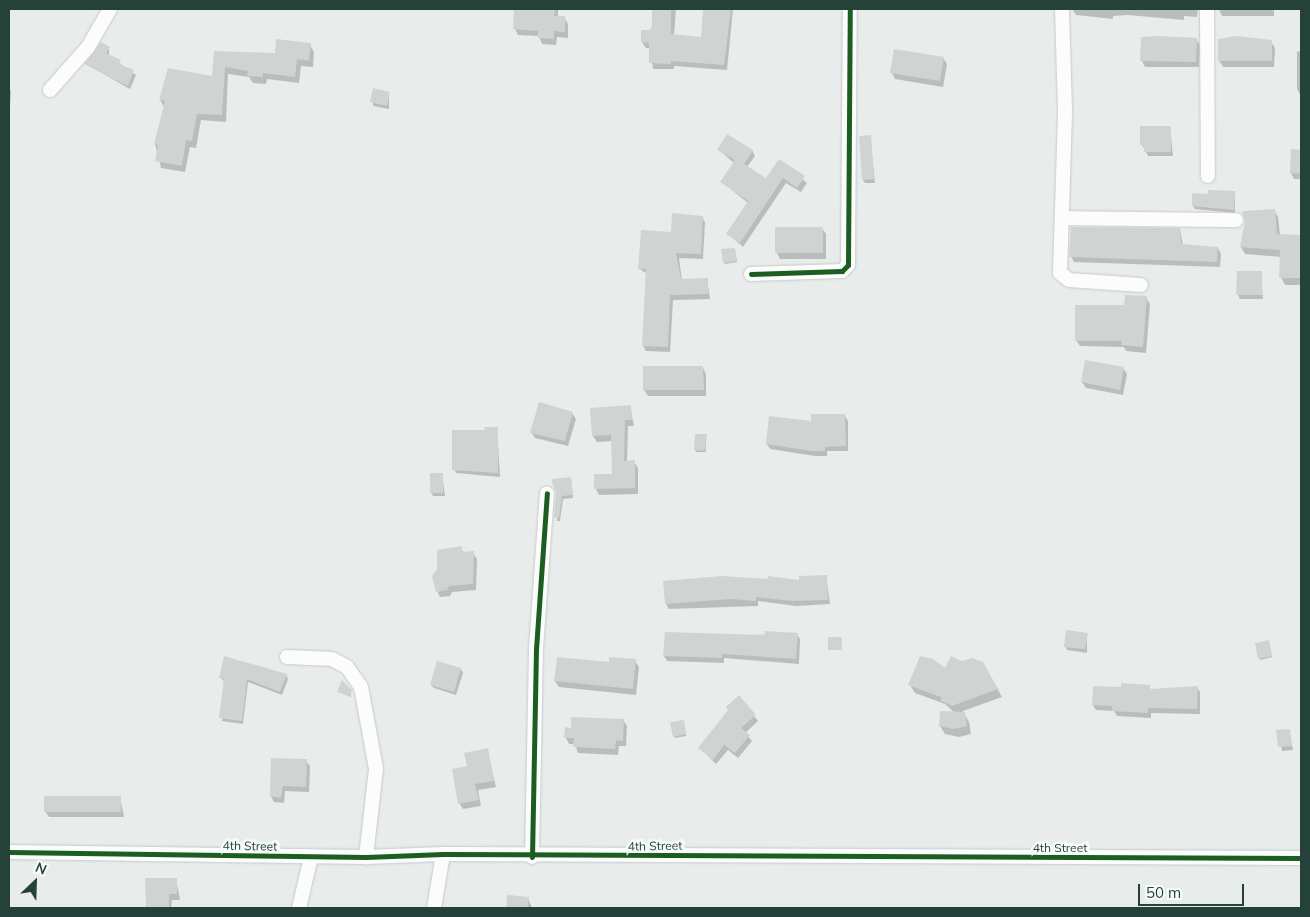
<!DOCTYPE html>
<html>
<head>
<meta charset="utf-8">
<style>
	body { margin:0 }
	#map { position:relative; width:1310px; height:917px; overflow:hidden; background:#e8edeb; font-family:Mulish,sans-serif }
	div>[style] { position:absolute }
	.shadow>* { inset:0; background:#0003 }
	.building>* { inset:0; background:#cfd4d2 }
	.roads { filter:drop-shadow(0 0 1px #c5cac8) drop-shadow(0 0 1px #c5cac8) }
	.minor>* { height:14px; margin:-7px; padding:0 7px; transform-origin:7px; border-radius:7px; background:#fcfcfc }
	.cycleway>* { height:5px; margin:-2.5px; padding:0 2.5px; transform-origin:2.5px; border-radius:2.5px; background:#1b5e20 }
	span { translate:-50% -50%; white-space:nowrap; text-align:center; line-height:1.15; -webkit-text-stroke:5px #f7fbf9; paint-order:stroke }
	.street-label { font-size:12px; color:#24423a }
	.frame { position:absolute; inset:0; border:10px solid #24423a; pointer-events:none }
	.north { position:absolute; left:10px; top:857px; width:50px; height:50px; -webkit-text-stroke:4px #f7fbf9; paint-order:stroke; rotate:24deg; font-size:14px; font-weight:700; line-height:20px; text-align:center; color:#24423a }
	.north::after { content:''; display:block; margin:auto; width:18px; height:22px; background:#24423a; clip-path:polygon(50% 0,100% 100%,50% 72%,0 100%) }
	.scale { position:absolute; left:1138px; top:884px; width:106px; height:22px; box-sizing:border-box; border:2px solid #24423a; border-top:0; padding-left:6px; font-size:15px; line-height:18px; white-space:nowrap; color:#24423a; -webkit-text-stroke:4px #f7fbf9; paint-order:stroke }
</style>
</head>
<body>
<div id="map">
	<div class="shadow">
		<i style="clip-path:polygon(515px 9px,558px 9px,558px 17px,564px 17px,568px 24px,568px 38px,557px 37px,556px 45px,542px 44px,539px 36px,518px 35px,515px 29px)"></i>
		<i style="clip-path:polygon(653px 9px,676px 9px,674px 36px,702px 38px,704px 9px,733px 9px,727px 70px,674px 66px,674px 69px,653px 69px,650px 48px,646px 48px,642px 42px,642px 31px,650px 31px,653px 27px)"></i>
		<i style="clip-path:polygon(1072px 9px,1198px 9px,1197px 17px,1184px 16px,1184px 20px,1128px 15px,1113px 16px,1113px 19px,1076px 15px)"></i>
		<i style="clip-path:polygon(1219px 9px,1274px 9px,1274px 16px,1222px 16px)"></i>
		<i style="clip-path:polygon(1196px 39px,1200px 45px,1199px 67px,1145px 67px,1142px 61px)"></i>
		<i style="clip-path:polygon(1271px 42px,1275px 48px,1274px 67px,1223px 67px,1219px 60px)"></i>
		<i style="clip-path:polygon(310px 45px,314px 52px,313px 67px,301px 66px,299px 83px,267px 79px,266px 84px,253px 83px,249px 77px,228px 74px,226px 122px,201px 120px,196px 148px,190px 147px,185px 172px,161px 168px,155px 144px,164px 107px,160px 100px,214px 77px,215px 52px,276px 54px)"></i>
		<i style="clip-path:polygon(109px 48px,109px 56px,136px 75px,130px 89px,86px 64px)"></i>
		<i style="clip-path:polygon(1297px 51px,1301px 52px,1301px 97px,1297px 89px)"></i>
		<i style="clip-path:polygon(943px 58px,947px 64px,943px 87px,895px 79px,892px 73px)"></i>
		<i style="clip-path:polygon(9px 87px,11px 92px,9px 124px)"></i>
		<i style="clip-path:polygon(374px 90px,389px 93px,389px 109px,373px 106px)"></i>
		<i style="clip-path:polygon(1170px 127px,1173px 156px,1148px 156px,1142px 144px)"></i>
		<i style="clip-path:polygon(870px 136px,875px 183px,865px 183px,863px 180px)"></i>
		<i style="clip-path:polygon(719px 150px,752px 150px,755px 156px,747px 167px,767px 180px,779px 161px,807px 183px,801px 192px,786px 183px,743px 247px,728px 234px,748px 203px,722px 182px,734px 163px)"></i>
		<i style="clip-path:polygon(1292px 151px,1301px 151px,1301px 179px,1294px 179px,1291px 173px)"></i>
		<i style="clip-path:polygon(1235px 193px,1235px 213px,1195px 209px,1193px 206px)"></i>
		<i style="clip-path:polygon(1274px 210px,1278px 217px,1280px 235px,1301px 235px,1301px 285px,1285px 285px,1281px 277px,1281px 257px,1245px 254px,1241px 247px,1246px 221px)"></i>
		<i style="clip-path:polygon(702px 217px,705px 222px,703px 259px,679px 258px,682px 280px,707px 279px,710px 299px,673px 300px,670px 352px,646px 351px,643px 345px,647px 274px,640px 269px,672px 233px)"></i>
		<i style="clip-path:polygon(822px 228px,826px 234px,826px 259px,780px 259px,777px 253px)"></i>
		<i style="clip-path:polygon(1180px 229px,1183px 246px,1218px 248px,1221px 254px,1220px 267px,1074px 262px,1071px 256px)"></i>
		<i style="clip-path:polygon(735px 250px,737px 262px,725px 264px,724px 262px)"></i>
		<i style="clip-path:polygon(1261px 273px,1263px 299px,1240px 299px,1238px 295px)"></i>
		<i style="clip-path:polygon(1146px 298px,1150px 304px,1146px 353px,1126px 351px,1124px 347px,1080px 346px,1076px 340px,1125px 307px)"></i>
		<i style="clip-path:polygon(644px 368px,703px 368px,706px 374px,706px 396px,648px 396px,644px 390px)"></i>
		<i style="clip-path:polygon(1123px 368px,1127px 374px,1123px 395px,1086px 388px,1082px 382px)"></i>
		<i style="clip-path:polygon(630px 406px,634px 426px,628px 426px,627px 462px,634px 462px,638px 468px,638px 494px,599px 495px,596px 489px,613px 475px,612px 441px,597px 442px,593px 436px)"></i>
		<i style="clip-path:polygon(572px 413px,576px 419px,568px 446px,535px 438px,531px 432px)"></i>
		<i style="clip-path:polygon(845px 416px,848px 421px,848px 451px,827px 451px,827px 456px,815px 456px,770px 449px,767px 444px,812px 422px)"></i>
		<i style="clip-path:polygon(497px 428px,500px 477px,456px 473px,454px 469px)"></i>
		<i style="clip-path:polygon(706px 436px,706px 452px,696px 452px,695px 450px)"></i>
		<i style="clip-path:polygon(442px 474px,445px 496px,433px 496px,431px 492px)"></i>
		<i style="clip-path:polygon(571px 479px,573px 498px,563px 499px,560px 521px,557px 521px,557px 493px)"></i>
		<i style="clip-path:polygon(461px 548px,464px 553px,473px 553px,477px 559px,476px 590px,452px 592px,450px 596px,440px 597px,437px 591px,438px 569px)"></i>
		<i style="clip-path:polygon(826px 576px,830px 604px,796px 606px,758px 601px,758px 606px,669px 609px,666px 604px,769px 580px,801px 582px)"></i>
		<i style="clip-path:polygon(797px 634px,800px 639px,799px 664px,724px 658px,724px 663px,667px 661px,664px 656px,697px 636px)"></i>
		<i style="clip-path:polygon(1087px 634px,1087px 653px,1067px 650px,1065px 646px)"></i>
		<i style="clip-path:polygon(1269px 643px,1272px 657px,1260px 660px,1259px 658px)"></i>
		<i style="clip-path:polygon(635px 661px,639px 667px,636px 695px,559px 687px,555px 681px,610px 663px)"></i>
		<i style="clip-path:polygon(983px 663px,1002px 697px,963px 711px,969px 722px,971px 734px,959px 737px,945px 734px,940px 726px,955px 713px,945px 704px,915px 693px,910px 685px,945px 670px)"></i>
		<i style="clip-path:polygon(461px 669px,463px 673px,456px 695px,434px 688px,431px 685px)"></i>
		<i style="clip-path:polygon(286px 675px,288px 679px,282px 695px,248px 682px,243px 724px,222px 721px,225px 682px,220px 677px)"></i>
		<i style="clip-path:polygon(1149px 686px,1151px 690px,1197px 687px,1200px 692px,1200px 714px,1151px 713px,1151px 718px,1117px 716px,1114px 711px,1096px 710px,1093px 705px,1122px 688px)"></i>
		<i style="clip-path:polygon(351px 691px,351px 697px,339px 692px)"></i>
		<i style="clip-path:polygon(739px 697px,758px 721px,745px 733px,752px 741px,738px 758px,728px 750px,716px 764px,700px 748px)"></i>
		<i style="clip-path:polygon(623px 720px,627px 726px,626px 746px,619px 746px,618px 755px,578px 753px,575px 744px,569px 744px,566px 738px,572px 729px)"></i>
		<i style="clip-path:polygon(684px 723px,686px 736px,675px 738px,674px 736px)"></i>
		<i style="clip-path:polygon(1289px 730px,1293px 750px,1282px 751px,1278px 731px)"></i>
		<i style="clip-path:polygon(487px 750px,496px 787px,478px 790px,481px 806px,463px 809px,459px 803px,468px 767px)"></i>
		<i style="clip-path:polygon(272px 759px,306px 761px,310px 766px,309px 792px,285px 791px,284px 803px,274px 802px,271px 796px)"></i>
		<i style="clip-path:polygon(120px 797px,124px 817px,49px 817px,45px 811px)"></i>
		<i style="clip-path:polygon(147px 879px,176px 879px,180px 900px,172px 900px,171px 908px,147px 908px)"></i>
		<i style="clip-path:polygon(508px 897px,528px 898px,532px 908px,507px 908px)"></i>
	</div>
	<div class="building">
		<i style="clip-path:polygon(514px 9px,555px 9px,554px 16px,565px 16px,565px 32px,554px 31px,554px 39px,538px 38px,538px 31px,513px 29px)"></i>
		<i style="clip-path:polygon(652px 9px,671px 9px,671px 34px,701px 37px,703px 9px,731px 9px,724px 65px,671px 61px,671px 64px,649px 63px,649px 43px,641px 42px,641px 30px,650px 30px,652px 26px)"></i>
		<i style="clip-path:polygon(1159px 36px,1197px 38px,1196px 62px,1140px 61px,1141px 37px)"></i>
		<i style="clip-path:polygon(1236px 36px,1272px 40px,1272px 61px,1218px 61px,1218px 39px)"></i>
		<i style="clip-path:polygon(276px 39px,311px 43px,309px 61px,297px 59px,295px 77px,263px 73px,263px 77px,247px 76px,248px 71px,225px 67px,222px 115px,197px 114px,192px 141px,186px 140px,182px 166px,155px 161px,158px 145px,154px 144px,165px 101px,159px 100px,168px 68px,212px 76px,214px 51px,275px 53px)"></i>
		<i style="clip-path:polygon(101px 42px,110px 47px,106px 53px,121px 60px,119px 64px,134px 70px,128px 86px,84px 64px)"></i>
		<i style="clip-path:polygon(894px 49px,944px 57px,940px 81px,890px 73px)"></i>
		<i style="clip-path:polygon(373px 88px,390px 92px,387px 106px,370px 102px)"></i>
		<i style="clip-path:polygon(1140px 126px,1171px 126px,1171px 152px,1144px 152px,1144px 145px,1140px 145px)"></i>
		<i style="clip-path:polygon(727px 134px,753px 150px,744px 164px,766px 178px,779px 159px,805px 176px,797px 188px,783px 178px,740px 243px,726px 234px,748px 201px,720px 182px,735px 160px,717px 150px)"></i>
		<i style="clip-path:polygon(871px 135px,874px 179px,862px 180px,859px 136px)"></i>
		<i style="clip-path:polygon(1291px 149px,1301px 150px,1301px 174px,1290px 173px)"></i>
		<i style="clip-path:polygon(1208px 190px,1235px 191px,1234px 210px,1192px 206px,1192px 193px,1208px 194px)"></i>
		<i style="clip-path:polygon(1275px 209px,1277px 234px,1301px 235px,1301px 278px,1279px 278px,1280px 250px,1240px 247px,1245px 221px,1242px 211px)"></i>
		<i style="clip-path:polygon(672px 213px,703px 216px,701px 254px,676px 253px,681px 279px,708px 278px,708px 294px,670px 295px,668px 347px,642px 346px,646px 269px,638px 269px,641px 230px,671px 232px)"></i>
		<i style="clip-path:polygon(775px 227px,823px 227px,823px 253px,775px 253px)"></i>
		<i style="clip-path:polygon(1071px 227px,1180px 228px,1181px 244px,1218px 247px,1217px 262px,1069px 257px)"></i>
		<i style="clip-path:polygon(735px 248px,737px 261px,723px 263px,721px 249px)"></i>
		<i style="clip-path:polygon(1237px 271px,1262px 271px,1262px 295px,1236px 295px)"></i>
		<i style="clip-path:polygon(1125px 295px,1147px 296px,1143px 347px,1121px 345px,1122px 341px,1075px 341px,1075px 305px,1124px 305px)"></i>
		<i style="clip-path:polygon(1085px 360px,1124px 367px,1120px 390px,1081px 382px)"></i>
		<i style="clip-path:polygon(643px 366px,703px 366px,704px 390px,643px 390px)"></i>
		<i style="clip-path:polygon(539px 402px,573px 412px,565px 441px,530px 433px)"></i>
		<i style="clip-path:polygon(631px 405px,632px 420px,625px 420px,624px 461px,635px 460px,635px 488px,594px 489px,594px 474px,612px 474px,611px 435px,592px 436px,590px 408px)"></i>
		<i style="clip-path:polygon(811px 414px,845px 414px,846px 446px,825px 447px,825px 451px,811px 451px,766px 444px,769px 416px,811px 421px)"></i>
		<i style="clip-path:polygon(484px 427px,498px 427px,498px 473px,452px 470px,452px 430px,485px 430px)"></i>
		<i style="clip-path:polygon(695px 434px,707px 434px,705px 451px,694px 450px)"></i>
		<i style="clip-path:polygon(430px 473px,443px 473px,443px 493px,430px 493px)"></i>
		<i style="clip-path:polygon(571px 477px,573px 495px,562px 496px,559px 518px,554px 518px,556px 493px,551px 479px)"></i>
		<i style="clip-path:polygon(462px 546px,462px 552px,474px 551px,473px 584px,449px 586px,447px 590px,436px 592px,432px 576px,437px 569px,437px 550px)"></i>
		<i style="clip-path:polygon(827px 575px,828px 600px,792px 601px,756px 597px,756px 601px,731px 599px,665px 604px,663px 581px,722px 576px,768px 579px,768px 576px,799px 580px,799px 576px)"></i>
		<i style="clip-path:polygon(1066px 630px,1088px 633px,1085px 649px,1064px 647px)"></i>
		<i style="clip-path:polygon(765px 631px,798px 633px,796px 659px,722px 654px,722px 658px,663px 656px,665px 632px,765px 635px)"></i>
		<i style="clip-path:polygon(828px 637px,842px 637px,842px 650px,828px 650px)"></i>
		<i style="clip-path:polygon(1269px 640px,1272px 656px,1258px 659px,1255px 643px)"></i>
		<i style="clip-path:polygon(224px 656px,287px 674px,280px 692px,247px 679px,242px 721px,219px 718px,224px 679px,219px 678px)"></i>
		<i style="clip-path:polygon(920px 656px,933px 659px,945px 668px,951px 656px,962px 661px,972px 658px,983px 662px,998px 689px,952px 706px,941px 701px,941px 697px,908px 685px)"></i>
		<i style="clip-path:polygon(557px 657px,609px 662px,609px 657px,636px 659px,633px 689px,554px 681px)"></i>
		<i style="clip-path:polygon(437px 661px,461px 668px,454px 692px,430px 685px)"></i>
		<i style="clip-path:polygon(342px 680px,352px 690px,350px 696px,337px 692px)"></i>
		<i style="clip-path:polygon(1121px 683px,1150px 685px,1150px 689px,1198px 686px,1197px 709px,1148px 708px,1148px 713px,1112px 711px,1112px 706px,1092px 705px,1093px 686px,1121px 687px)"></i>
		<i style="clip-path:polygon(739px 695px,756px 715px,741px 728px,750px 735px,735px 753px,724px 745px,713px 760px,698px 748px,728px 710px,726px 707px)"></i>
		<i style="clip-path:polygon(940px 711px,965px 712px,967px 726px,953px 729px,939px 726px)"></i>
		<i style="clip-path:polygon(571px 717px,624px 719px,623px 741px,616px 740px,615px 749px,573px 747px,574px 738px,564px 738px,565px 727px,571px 728px)"></i>
		<i style="clip-path:polygon(684px 720px,686px 734px,673px 737px,670px 722px)"></i>
		<i style="clip-path:polygon(1290px 729px,1292px 746px,1278px 747px,1276px 730px)"></i>
		<i style="clip-path:polygon(488px 748px,494px 781px,475px 784px,479px 800px,458px 804px,452px 769px,467px 766px,464px 753px)"></i>
		<i style="clip-path:polygon(271px 758px,307px 759px,306px 787px,283px 786px,281px 798px,270px 796px)"></i>
		<i style="clip-path:polygon(44px 796px,121px 796px,121px 812px,44px 812px)"></i>
		<i style="clip-path:polygon(145px 878px,177px 878px,177px 894px,169px 894px,169px 908px,146px 908px)"></i>
		<i style="clip-path:polygon(507px 895px,529px 897px,528px 908px,506px 908px)"></i>
	</div>
	<div class="roads">
		<div class="minor">
			<i style="left:1062px;top:9px;width:104px;rotate:88.3deg"></i>
			<i style="left:1065px;top:113px;width:160px;rotate:91.8deg"></i>
			<i style="left:1060px;top:273px;width:11px;rotate:38deg"></i>
			<i style="left:1069px;top:280px;width:72px;rotate:4deg"></i>
			<i style="left:1207px;top:9px;width:167px;rotate:89.7deg"></i>
			<i style="left:50px;top:90px;width:57px;rotate:-48.5deg"></i>
			<i style="left:88px;top:47px;width:44px;rotate:-59.9deg"></i>
			<i style="left:1062px;top:218px;width:174px;rotate:0.7deg"></i>
			<i style="left:751px;top:274px;width:91px;rotate:-1.9deg"></i>
			<i style="left:842px;top:271px;width:8px;rotate:-45deg"></i>
			<i style="left:848px;top:265px;width:256px;rotate:-89.6deg"></i>
			<i style="left:287px;top:657px;width:45px;rotate:2.5deg"></i>
			<i style="left:332px;top:659px;width:17px;rotate:28deg"></i>
			<i style="left:347px;top:667px;width:24px;rotate:55deg"></i>
			<i style="left:361px;top:687px;width:83px;rotate:79.6deg"></i>
			<i style="left:376px;top:769px;width:89px;rotate:96.5deg"></i>
			<i style="left:9px;top:852px;width:357px;rotate:0.8deg"></i>
			<i style="left:366px;top:857px;width:77px;rotate:-2.2deg"></i>
			<i style="left:443px;top:854px;width:858px;rotate:0.27deg"></i>
			<i style="left:532px;top:857px;width:208px;rotate:-88.9deg"></i>
			<i style="left:536px;top:649px;width:156px;rotate:-86deg"></i>
			<i style="left:299px;top:908px;width:52px;rotate:-76.8deg"></i>
			<i style="left:434px;top:908px;width:55px;rotate:-80.5deg"></i>
		</div>
	</div>
	<div class="cycleway">
		<i style="left:751px;top:274px;width:91px;rotate:-1.9deg"></i>
		<i style="left:842px;top:271px;width:8px;rotate:-45deg"></i>
		<i style="left:848px;top:265px;width:256px;rotate:-89.6deg"></i>
		<i style="left:9px;top:852px;width:357px;rotate:0.8deg"></i>
		<i style="left:366px;top:857px;width:77px;rotate:-2.2deg"></i>
		<i style="left:443px;top:854px;width:858px;rotate:0.27deg"></i>
		<i style="left:532px;top:857px;width:208px;rotate:-88.9deg"></i>
		<i style="left:536px;top:649px;width:156px;rotate:-86deg"></i>
	</div>
	<div class="street-label">
		<span style="left:250px;top:846px;rotate:1deg">4th Street</span>
		<span style="left:655px;top:846px;rotate:-1deg">4th Street</span>
		<span style="left:1060px;top:848px">4th Street</span>
	</div>
	<div class="frame"></div>
	<div class="north">N</div>
	<div class="scale">50 m</div>
</div>
</body>
</html>
